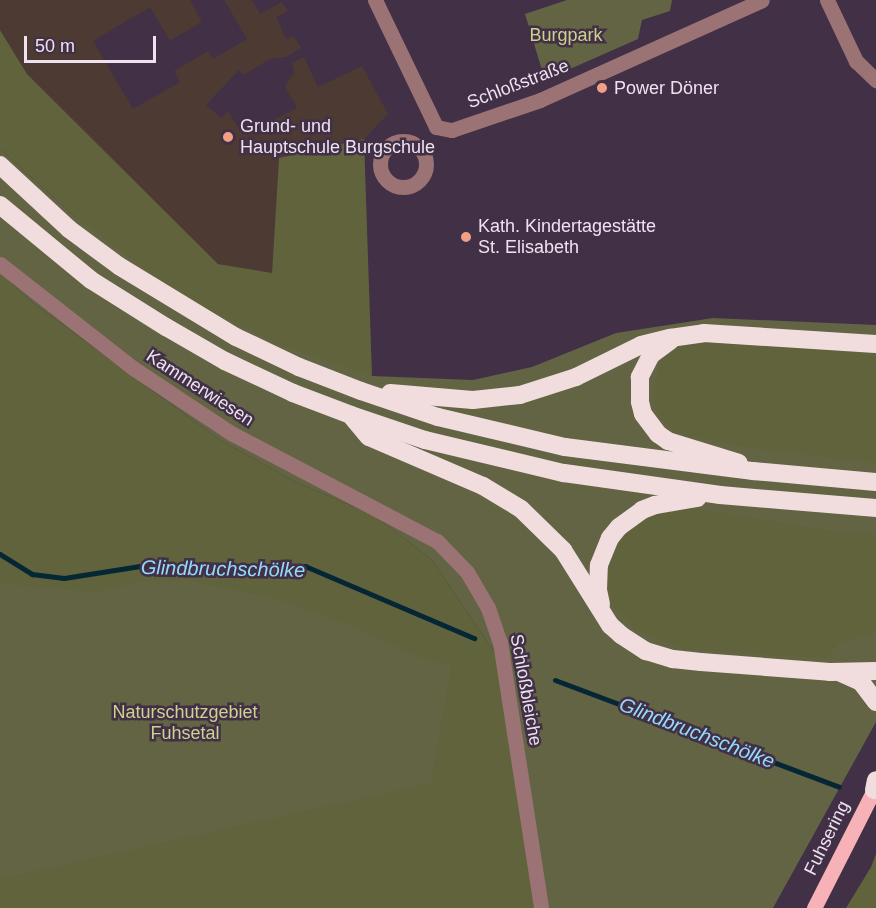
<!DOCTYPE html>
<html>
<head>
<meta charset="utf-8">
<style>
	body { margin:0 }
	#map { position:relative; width:876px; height:908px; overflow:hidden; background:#413046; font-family:Arial,sans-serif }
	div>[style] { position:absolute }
	.education>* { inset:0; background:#4d3a33 }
	.green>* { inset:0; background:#626444 }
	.forest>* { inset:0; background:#60633c }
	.stream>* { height:5px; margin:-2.5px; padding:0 2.5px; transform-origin:2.5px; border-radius:2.5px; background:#052634 }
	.minor>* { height:15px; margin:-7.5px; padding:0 7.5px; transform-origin:7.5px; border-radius:7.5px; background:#9c7375 }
	.minor>.ring { margin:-7.5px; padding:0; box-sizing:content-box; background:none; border:15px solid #9c7375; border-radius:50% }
	.major>* { height:15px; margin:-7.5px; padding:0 7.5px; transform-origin:7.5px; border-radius:7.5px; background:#f6b2b6 }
	.highway>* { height:18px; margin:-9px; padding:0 9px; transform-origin:9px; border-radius:9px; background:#f2ddde }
	.dots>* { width:16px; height:16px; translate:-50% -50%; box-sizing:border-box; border:3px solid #413046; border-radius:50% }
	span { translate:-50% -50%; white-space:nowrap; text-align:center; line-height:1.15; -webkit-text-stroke:5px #413046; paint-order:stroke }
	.park-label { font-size:18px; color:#ced28f }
	.street-label { font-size:18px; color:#eee2f1 }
	.poi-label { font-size:18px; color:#eee2f1 }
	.left { translate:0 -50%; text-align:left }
	.water-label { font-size:20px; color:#93dafe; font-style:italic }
	.scale { position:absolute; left:24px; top:36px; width:132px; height:27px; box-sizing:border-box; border:3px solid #eee2f1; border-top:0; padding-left:8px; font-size:18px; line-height:21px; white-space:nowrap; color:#eee2f1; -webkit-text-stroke:4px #413046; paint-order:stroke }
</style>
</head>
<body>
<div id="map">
	<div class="education">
		<i style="clip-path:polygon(0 0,190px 0,202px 22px,170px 41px,150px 7px,93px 41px,133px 109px,180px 82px,174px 71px,208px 51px,213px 59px,247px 39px,224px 0,252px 0,260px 14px,282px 2px,288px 11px,276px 17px,286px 39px,294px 36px,301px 48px,286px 57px,270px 59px,244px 75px,239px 70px,206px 105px,221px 118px,228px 111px,243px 135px,297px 108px,285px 86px,294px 73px,292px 63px,304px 57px,318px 87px,362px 66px,388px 114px,364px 139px,279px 158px,272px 273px,218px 264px,27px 74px,0 30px)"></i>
	</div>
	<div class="green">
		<i style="clip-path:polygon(567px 0,672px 0,670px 11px,642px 20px,638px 39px,545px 80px,525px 14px)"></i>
		<i style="clip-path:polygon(0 149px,74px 216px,372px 376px,473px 380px,532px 367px,616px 333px,713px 318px,876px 325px,876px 722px,773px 908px,538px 908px,497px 656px,432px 560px,374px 515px,298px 483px,220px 440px,32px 302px,0 272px)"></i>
		<i style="clip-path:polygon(0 345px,457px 643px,518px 908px,0 908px)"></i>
	</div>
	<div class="forest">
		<i style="clip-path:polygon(0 30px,27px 74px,218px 264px,272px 273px,279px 158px,364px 139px,372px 376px,277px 344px,183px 297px,74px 216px,0 149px)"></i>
		<i style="clip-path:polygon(0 272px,32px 302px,220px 440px,298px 483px,374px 515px,432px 560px,497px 656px,538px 908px,0 908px,0 879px,431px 783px,452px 663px,430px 662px,355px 627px,278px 599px,185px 580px,141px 581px,94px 592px,0 583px)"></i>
		<i style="clip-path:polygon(735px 339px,876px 356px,876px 463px,754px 448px,683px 435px,668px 426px,657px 411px,653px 392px,660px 362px,677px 345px)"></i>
		<i style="clip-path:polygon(691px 508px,837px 532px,876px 534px,876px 631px,839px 643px,826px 658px,684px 649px,636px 630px,609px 602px,606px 581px,608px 567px,620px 541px,638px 522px,665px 510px)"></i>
		<i style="clip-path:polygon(876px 854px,876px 908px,846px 908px,871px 867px)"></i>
	</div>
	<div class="stream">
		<i style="left:0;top:554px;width:38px;rotate:32deg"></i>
		<i style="left:32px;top:574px;width:32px;rotate:7deg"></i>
		<i style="left:64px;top:578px;width:77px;rotate:-9deg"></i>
		<i style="left:140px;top:566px;width:165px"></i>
		<i style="left:305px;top:566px;width:184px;rotate:23.1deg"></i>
		<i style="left:555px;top:680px;width:303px;rotate:20.6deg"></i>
	</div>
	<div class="minor">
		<i style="left:375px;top:0;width:141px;rotate:64.3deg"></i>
		<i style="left:827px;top:0;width:68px;rotate:64.6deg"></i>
		<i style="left:856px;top:61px;width:28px;rotate:44deg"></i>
		<i style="left:436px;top:127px;width:16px;rotate:11deg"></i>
		<i style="left:452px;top:130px;width:93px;rotate:-18.8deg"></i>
		<i style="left:540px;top:100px;width:243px;rotate:-24.2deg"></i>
		<i class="ring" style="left:380px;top:141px;width:31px;height:31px"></i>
		<i style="left:0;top:264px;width:169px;rotate:38deg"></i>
		<i style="left:133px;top:368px;width:118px;rotate:33.6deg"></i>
		<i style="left:231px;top:433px;width:233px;rotate:27.7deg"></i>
		<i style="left:437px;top:541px;width:43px;rotate:45.9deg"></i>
		<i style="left:467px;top:572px;width:42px;rotate:59.7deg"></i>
		<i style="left:488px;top:608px;width:36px;rotate:71deg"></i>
		<i style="left:500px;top:642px;width:269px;rotate:81.2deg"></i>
	</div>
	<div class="major">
		<i style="left:814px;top:908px;width:137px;rotate:-63.1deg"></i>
	</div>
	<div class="highway">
		<i style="left:0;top:165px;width:94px;rotate:42.8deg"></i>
		<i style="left:69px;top:229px;width:62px;rotate:36.5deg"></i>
		<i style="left:119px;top:266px;width:137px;rotate:31.3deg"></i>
		<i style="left:236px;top:337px;width:70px;rotate:25.5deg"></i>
		<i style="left:299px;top:367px;width:66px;rotate:21.2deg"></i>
		<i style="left:361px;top:391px;width:81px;rotate:18.7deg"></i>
		<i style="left:438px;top:417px;width:130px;rotate:13.3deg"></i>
		<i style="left:565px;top:447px;width:190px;rotate:7.3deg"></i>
		<i style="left:753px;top:471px;width:123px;rotate:5.1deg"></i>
		<i style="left:0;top:205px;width:118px;rotate:39.5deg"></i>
		<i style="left:91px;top:280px;width:89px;rotate:32.1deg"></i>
		<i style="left:166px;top:327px;width:68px;rotate:30deg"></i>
		<i style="left:225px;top:361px;width:75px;rotate:25.2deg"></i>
		<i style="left:293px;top:393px;width:62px;rotate:20.8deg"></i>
		<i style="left:351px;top:415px;width:78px;rotate:18.7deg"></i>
		<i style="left:425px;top:440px;width:143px;rotate:13.4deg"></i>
		<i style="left:564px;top:473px;width:158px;rotate:8deg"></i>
		<i style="left:720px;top:495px;width:157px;rotate:4.8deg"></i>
		<i style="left:670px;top:341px;width:24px;rotate:144deg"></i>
		<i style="left:651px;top:355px;width:25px;rotate:117deg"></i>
		<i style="left:640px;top:377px;width:25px;rotate:90deg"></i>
		<i style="left:640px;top:402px;width:12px;rotate:76deg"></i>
		<i style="left:643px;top:414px;width:25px;rotate:53deg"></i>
		<i style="left:658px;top:434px;width:12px;rotate:35deg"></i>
		<i style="left:668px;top:441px;width:74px;rotate:17.2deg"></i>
		<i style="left:390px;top:393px;width:83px;rotate:4.8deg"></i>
		<i style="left:473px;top:400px;width:47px;rotate:-6.1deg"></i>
		<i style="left:520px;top:395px;width:59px;rotate:-17.8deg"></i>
		<i style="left:576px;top:377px;width:72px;rotate:-26.2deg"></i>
		<i style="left:641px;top:345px;width:30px;rotate:-14deg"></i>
		<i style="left:670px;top:338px;width:34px;rotate:-8deg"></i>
		<i style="left:704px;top:333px;width:172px;rotate:3.7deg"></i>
		<i style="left:352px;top:417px;width:26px;rotate:50deg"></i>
		<i style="left:369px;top:437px;width:124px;rotate:23.3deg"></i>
		<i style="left:483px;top:486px;width:44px;rotate:31.2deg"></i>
		<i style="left:521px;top:509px;width:59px;rotate:44.3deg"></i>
		<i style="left:563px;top:550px;width:89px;rotate:57.9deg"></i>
		<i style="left:610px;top:625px;width:15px;rotate:42deg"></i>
		<i style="left:621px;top:635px;width:30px;rotate:33deg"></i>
		<i style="left:646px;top:651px;width:28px;rotate:17deg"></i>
		<i style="left:673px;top:659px;width:28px;rotate:6deg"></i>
		<i style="left:701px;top:662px;width:129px;rotate:4.4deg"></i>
		<i style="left:830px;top:672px;width:46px;rotate:-1.2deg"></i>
		<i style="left:601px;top:604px;width:14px;rotate:-102deg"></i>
		<i style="left:598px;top:590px;width:25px;rotate:-88deg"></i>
		<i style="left:599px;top:565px;width:29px;rotate:-68deg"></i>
		<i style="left:610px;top:538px;width:14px;rotate:-51deg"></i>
		<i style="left:619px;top:527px;width:29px;rotate:-36deg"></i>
		<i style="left:642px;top:510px;width:14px;rotate:-21deg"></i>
		<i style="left:655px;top:505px;width:43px;rotate:-9.5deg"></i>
		<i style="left:841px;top:673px;width:22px;rotate:24deg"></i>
		<i style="left:861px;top:682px;width:25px;rotate:53deg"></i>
		<i style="left:874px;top:790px;width:10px;rotate:-79deg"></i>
	</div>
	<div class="dots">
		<i style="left:602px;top:88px;background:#f39f85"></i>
		<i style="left:228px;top:137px;background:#f39f85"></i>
		<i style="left:466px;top:237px;background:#f39f85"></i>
	</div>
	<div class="park-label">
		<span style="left:566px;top:35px">Burgpark</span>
		<span style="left:185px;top:723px">Naturschutzgebiet<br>Fuhsetal</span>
	</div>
	<div class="street-label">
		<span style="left:518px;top:84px;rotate:-21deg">Schloßstraße</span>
		<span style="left:200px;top:388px;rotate:33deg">Kammerwiesen</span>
		<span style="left:526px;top:690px;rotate:80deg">Schloßbleiche</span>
		<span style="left:827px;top:838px;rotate:-64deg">Fuhsering</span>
	</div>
	<div class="poi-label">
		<span class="left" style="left:614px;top:88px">Power Döner</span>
		<span class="left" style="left:240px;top:137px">Grund- und<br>Hauptschule Burgschule</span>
		<span class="left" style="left:478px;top:237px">Kath. Kindertagestätte<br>St. Elisabeth</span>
	</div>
	<div class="water-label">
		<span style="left:223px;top:569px;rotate:1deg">Glindbruchschölke</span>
		<span style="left:697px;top:733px;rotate:21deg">Glindbruchschölke</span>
	</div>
	<div class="scale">50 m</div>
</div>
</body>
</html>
